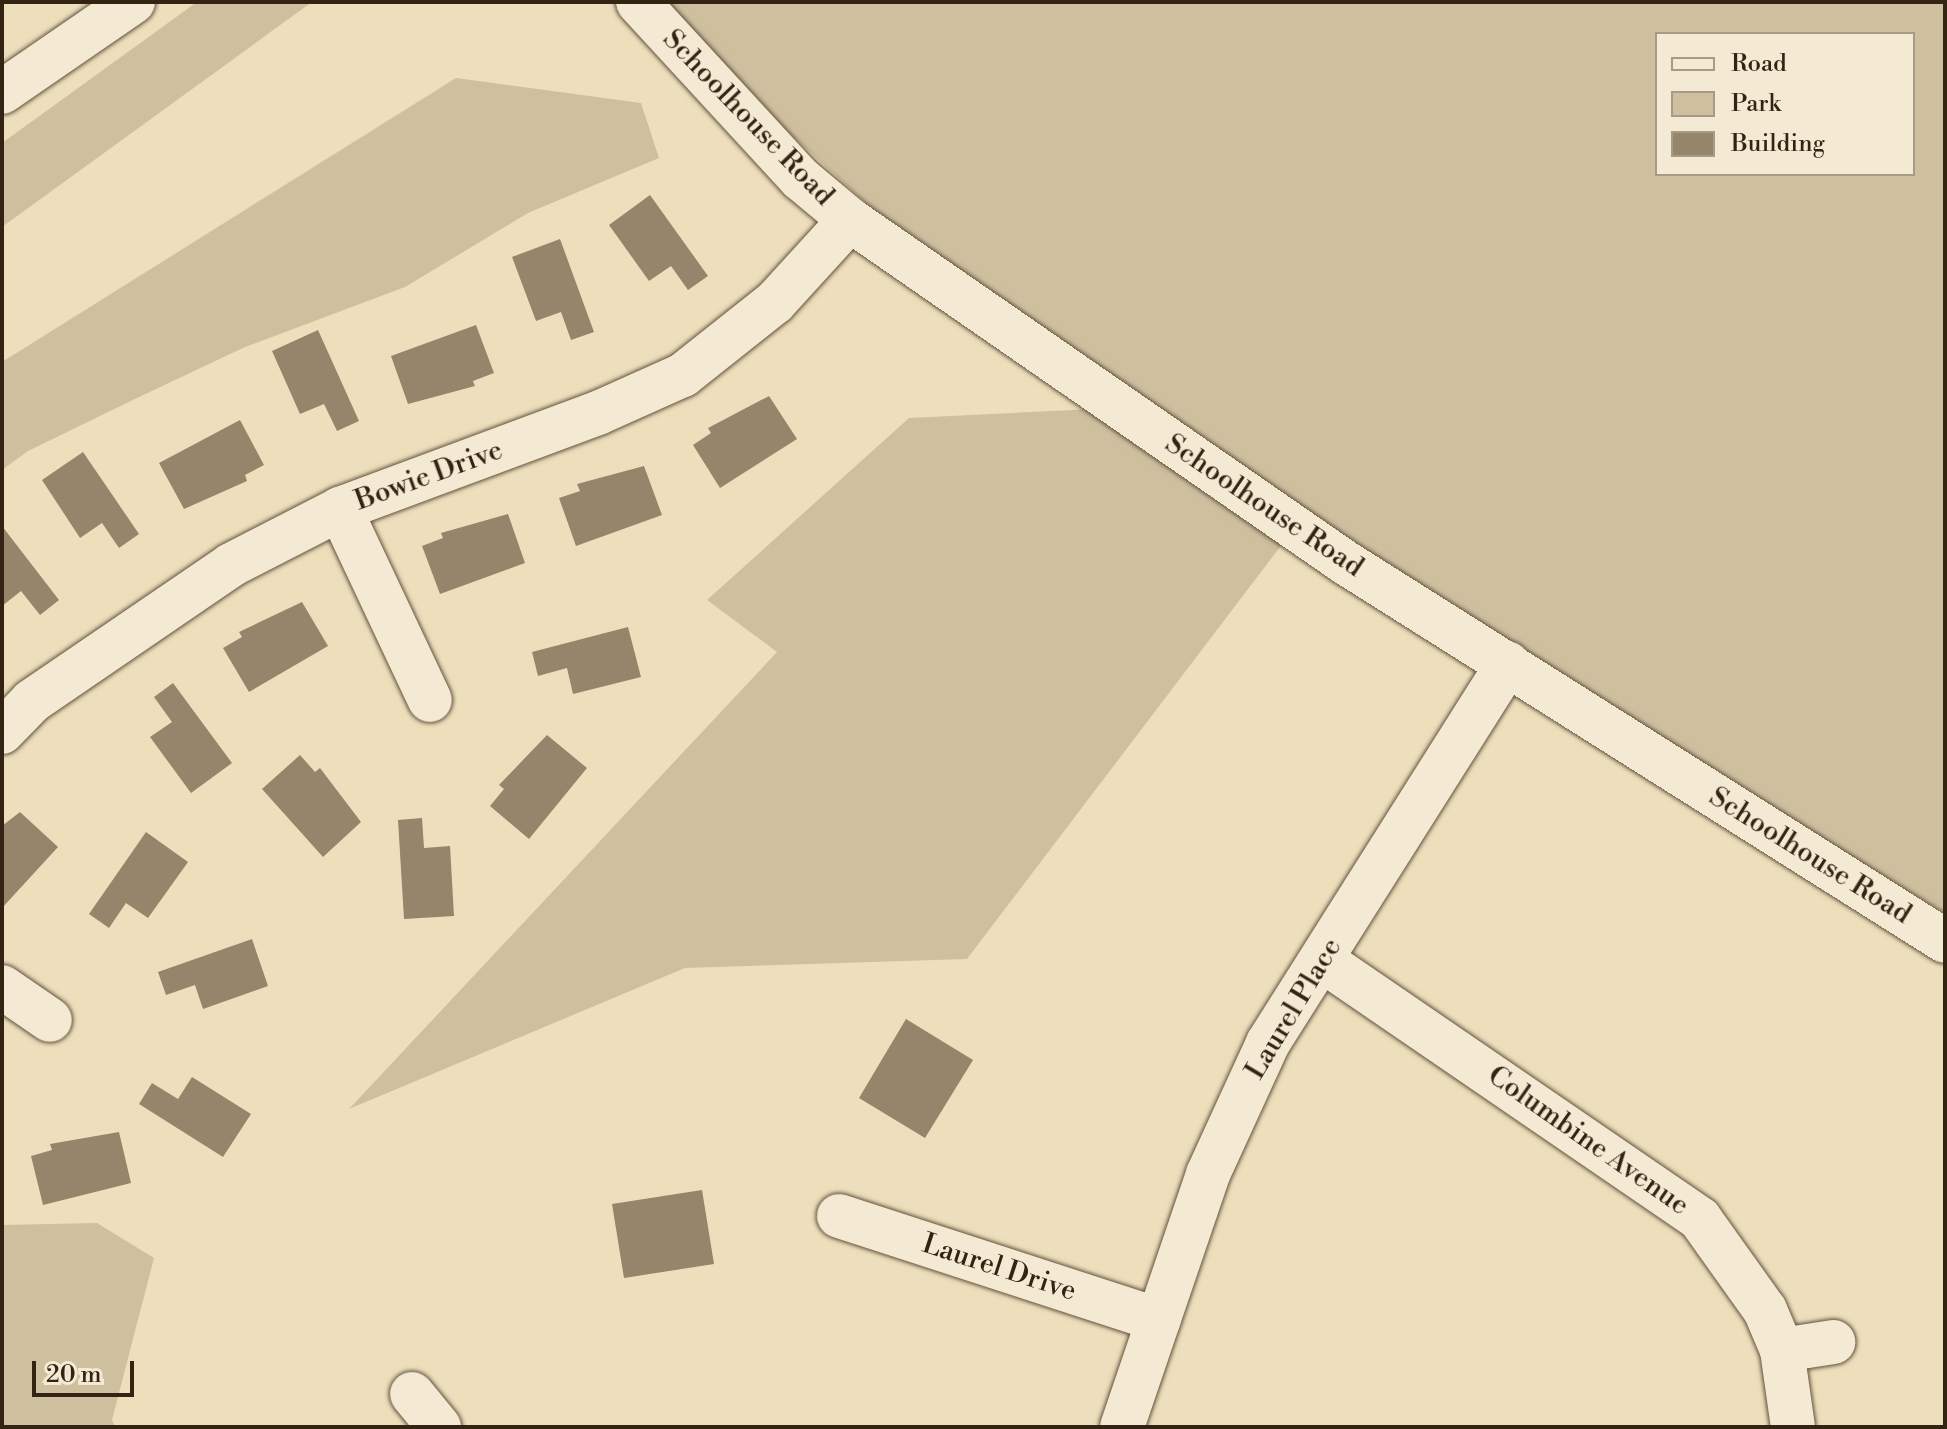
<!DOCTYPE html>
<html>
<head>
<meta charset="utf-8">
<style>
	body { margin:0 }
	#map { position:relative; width:1947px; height:1429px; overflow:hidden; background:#eedfbc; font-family:"Libre Bodoni",serif }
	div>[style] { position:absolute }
	.green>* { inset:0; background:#cebf9f }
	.building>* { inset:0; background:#94856b }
	.roads { filter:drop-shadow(0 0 2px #62523d) drop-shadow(0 0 2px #62523d) }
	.minor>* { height:44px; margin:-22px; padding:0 22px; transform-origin:22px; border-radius:22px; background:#f4ead3 }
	span { translate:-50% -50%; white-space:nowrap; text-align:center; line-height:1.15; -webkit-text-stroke:6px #f4ead3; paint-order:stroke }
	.street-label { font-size:28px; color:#332313 }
	.frame { position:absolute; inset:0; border:4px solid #332313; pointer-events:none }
	.legend { position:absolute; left:1655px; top:32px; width:260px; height:144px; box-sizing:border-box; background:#f4ead3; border:2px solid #a79a86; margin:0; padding:10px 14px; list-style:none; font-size:24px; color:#332313 }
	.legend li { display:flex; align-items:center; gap:16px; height:40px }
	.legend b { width:40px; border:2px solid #a79a86 }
	.scale { position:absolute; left:32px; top:1361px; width:102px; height:36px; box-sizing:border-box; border:4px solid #332313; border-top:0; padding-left:10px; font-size:24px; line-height:28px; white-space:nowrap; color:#332313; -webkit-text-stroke:6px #f4ead3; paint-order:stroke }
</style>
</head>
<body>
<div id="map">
	<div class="green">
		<i style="clip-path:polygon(197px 2px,312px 2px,2px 227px,2px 143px)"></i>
		<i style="clip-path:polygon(evenodd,645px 2px,1945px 2px,1945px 913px,1289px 535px,967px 959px,685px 968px,349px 1109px,777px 652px,707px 600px,909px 418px,1093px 409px,645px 2px,1657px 34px,1913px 34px,1913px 174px,1657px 174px,1657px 34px)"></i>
		<i style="clip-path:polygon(456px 78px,641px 103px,659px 158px,528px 213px,405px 287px,245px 347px,137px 398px,28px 451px,2px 470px,2px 362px)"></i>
		<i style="clip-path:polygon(97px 1223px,154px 1258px,112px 1420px,115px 1427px,2px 1427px,2px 1225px)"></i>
	</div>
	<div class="building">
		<i style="clip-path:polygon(650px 195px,708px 276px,688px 290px,671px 266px,649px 281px,609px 225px)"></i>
		<i style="clip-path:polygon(560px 239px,594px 332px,571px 340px,561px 312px,536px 321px,512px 257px)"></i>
		<i style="clip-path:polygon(476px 325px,494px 373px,473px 381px,475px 386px,408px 404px,391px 356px)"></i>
		<i style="clip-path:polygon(318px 330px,359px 421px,337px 431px,324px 404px,300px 414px,272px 351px)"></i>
		<i style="clip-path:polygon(769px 396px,797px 439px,720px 488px,693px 445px,711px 433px,708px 428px)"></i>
		<i style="clip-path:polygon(240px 420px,264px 465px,245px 475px,247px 481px,184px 509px,159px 463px)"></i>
		<i style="clip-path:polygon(83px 452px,139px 534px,119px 548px,102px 523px,80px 538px,42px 480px)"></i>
		<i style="clip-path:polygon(644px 466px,662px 515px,576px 546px,559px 498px,580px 491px,577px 484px)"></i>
		<i style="clip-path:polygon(508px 514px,525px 563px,440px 594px,422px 546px,443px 538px,441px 533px)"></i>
		<i style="clip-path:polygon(2px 526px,59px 600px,40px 615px,21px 591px,2px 606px)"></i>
		<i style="clip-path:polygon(302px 602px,328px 646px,249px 692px,223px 648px,242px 637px,239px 632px)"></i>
		<i style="clip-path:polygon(628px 627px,641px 677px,573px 694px,567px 668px,538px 676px,532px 652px)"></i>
		<i style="clip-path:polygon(173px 683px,232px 763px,191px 793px,150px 737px,172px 722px,154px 697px)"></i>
		<i style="clip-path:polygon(547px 735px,587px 768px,529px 839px,490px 806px,504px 789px,499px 785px)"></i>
		<i style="clip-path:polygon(300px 755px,315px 772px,320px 768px,361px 822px,323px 857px,262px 789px)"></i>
		<i style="clip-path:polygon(20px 812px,58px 847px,2px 908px,2px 826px)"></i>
		<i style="clip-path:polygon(422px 818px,424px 848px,450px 846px,454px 916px,404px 919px,398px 820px)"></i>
		<i style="clip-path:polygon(146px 832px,188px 862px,148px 918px,126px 903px,109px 928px,89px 914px)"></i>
		<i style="clip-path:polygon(252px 939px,268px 986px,203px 1009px,195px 985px,166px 995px,158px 972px)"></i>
		<i style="clip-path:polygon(906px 1019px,973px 1060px,925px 1138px,859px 1098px)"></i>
		<i style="clip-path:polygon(192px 1077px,251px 1114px,223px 1157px,139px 1104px,152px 1083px,178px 1099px)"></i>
		<i style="clip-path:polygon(119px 1132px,131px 1183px,43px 1205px,31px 1156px,52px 1150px,50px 1144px)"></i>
		<i style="clip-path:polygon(702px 1190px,714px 1264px,624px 1278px,612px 1204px)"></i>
	</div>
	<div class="roads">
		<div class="minor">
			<i style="left:638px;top:2px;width:241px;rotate:47.4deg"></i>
			<i style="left:801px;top:179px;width:64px;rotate:39.9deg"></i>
			<i style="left:850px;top:220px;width:603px;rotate:34.67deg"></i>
			<i style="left:1346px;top:563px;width:708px;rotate:32.25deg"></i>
			<i style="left:2px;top:92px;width:159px;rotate:-34.5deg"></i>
			<i style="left:340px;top:509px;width:211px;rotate:64.8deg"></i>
			<i style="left:2px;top:732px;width:43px;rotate:-45.9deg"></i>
			<i style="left:32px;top:701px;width:241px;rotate:-34.3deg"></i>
			<i style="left:231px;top:565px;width:123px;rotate:-27.2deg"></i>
			<i style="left:340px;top:509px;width:275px;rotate:-20.4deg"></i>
			<i style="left:598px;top:413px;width:93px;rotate:-24.1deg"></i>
			<i style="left:683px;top:375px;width:117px;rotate:-38.4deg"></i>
			<i style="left:775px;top:302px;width:111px;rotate:-47.6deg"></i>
			<i style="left:1322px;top:960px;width:458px;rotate:34.4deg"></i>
			<i style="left:1700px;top:1219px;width:112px;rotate:54.5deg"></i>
			<i style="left:1765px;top:1310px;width:43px;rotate:67deg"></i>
			<i style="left:1782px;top:1350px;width:78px;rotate:81.9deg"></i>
			<i style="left:2px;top:987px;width:58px;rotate:34.5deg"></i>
			<i style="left:839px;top:1216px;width:336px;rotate:18deg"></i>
			<i style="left:1782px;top:1350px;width:52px;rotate:-8.9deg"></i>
			<i style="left:412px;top:1394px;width:43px;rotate:50.7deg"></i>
			<i style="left:1122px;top:1427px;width:267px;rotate:-71.2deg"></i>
			<i style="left:1208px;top:1174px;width:144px;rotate:-65.4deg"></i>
			<i style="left:1268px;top:1043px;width:449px;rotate:-57.7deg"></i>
		</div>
	</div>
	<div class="street-label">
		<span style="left:748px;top:118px;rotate:46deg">Schoolhouse Road</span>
		<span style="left:429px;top:476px;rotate:-20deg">Bowie Drive</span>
		<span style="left:1264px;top:506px;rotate:34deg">Schoolhouse Road</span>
		<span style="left:1810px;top:856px;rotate:32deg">Schoolhouse Road</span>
		<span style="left:1294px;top:1009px;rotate:-59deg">Laurel Place</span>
		<span style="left:1588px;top:1141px;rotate:35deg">Columbine Avenue</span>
		<span style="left:999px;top:1268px;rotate:18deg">Laurel Drive</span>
	</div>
	<div class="frame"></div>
	<ul class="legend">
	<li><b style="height:10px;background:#f4ead3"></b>Road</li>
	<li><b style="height:22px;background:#cebf9f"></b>Park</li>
	<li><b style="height:22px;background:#94856b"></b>Building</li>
	</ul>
	<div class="scale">20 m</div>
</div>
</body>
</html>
